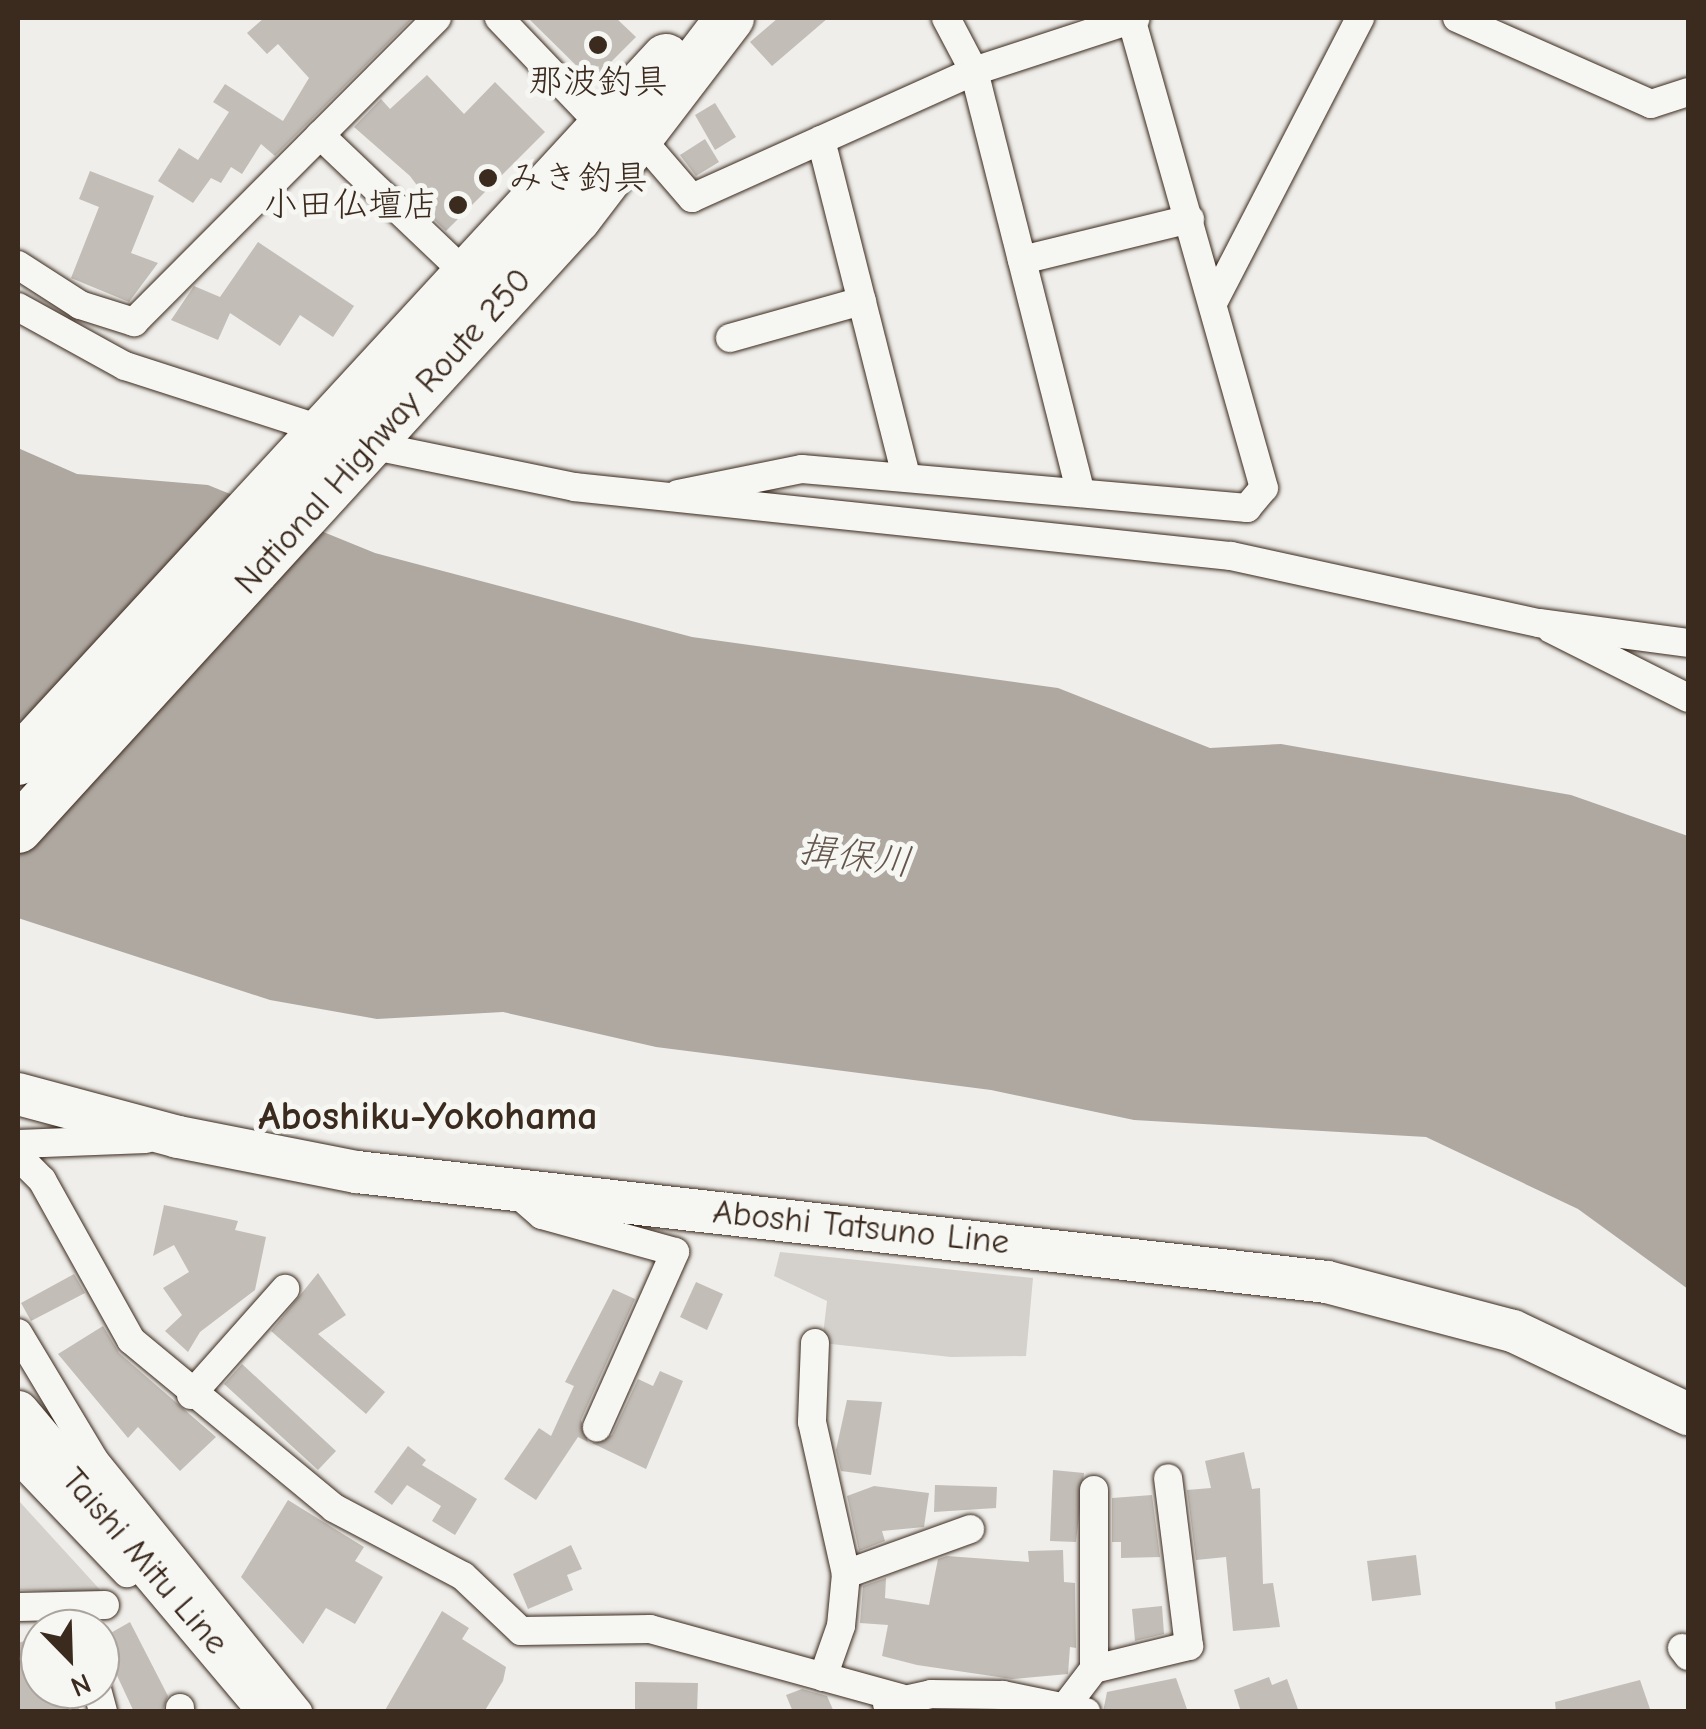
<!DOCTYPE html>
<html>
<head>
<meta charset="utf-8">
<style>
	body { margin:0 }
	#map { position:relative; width:1706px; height:1729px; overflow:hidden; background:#efeeea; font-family:"Comic Neue","Klee One",sans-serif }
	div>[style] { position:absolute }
	.green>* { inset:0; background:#d4d1cc }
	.water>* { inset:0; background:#afa8a1 }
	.building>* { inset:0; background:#c2bdb7 }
	.roads { filter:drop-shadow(0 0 2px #3b2a1e) drop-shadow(0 0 2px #3b2a1e) }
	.street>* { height:28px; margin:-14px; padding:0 14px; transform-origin:14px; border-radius:14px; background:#f6f6f2 }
	.primary>* { height:42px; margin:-21px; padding:0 21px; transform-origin:21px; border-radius:21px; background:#f6f6f2 }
	.highway>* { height:48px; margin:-24px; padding:0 24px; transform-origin:24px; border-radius:24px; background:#f6f6f2 }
	.dots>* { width:28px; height:28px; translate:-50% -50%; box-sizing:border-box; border:5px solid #f6f6f2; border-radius:50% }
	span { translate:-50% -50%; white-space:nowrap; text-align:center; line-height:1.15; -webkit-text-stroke:10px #f6f6f2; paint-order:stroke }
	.poi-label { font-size:35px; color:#3b2a1e }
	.left { translate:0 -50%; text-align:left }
	.right { translate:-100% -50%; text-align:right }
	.street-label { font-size:35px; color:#3b2a1e }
	.water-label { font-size:38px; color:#64564c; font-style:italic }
	.quarter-label { font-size:40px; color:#3b2a1e; font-weight:700 }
	.frame { position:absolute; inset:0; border:20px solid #3b2a1e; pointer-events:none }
	.north { position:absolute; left:20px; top:1609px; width:100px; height:100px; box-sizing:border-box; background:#f6f6f2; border:2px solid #aba49d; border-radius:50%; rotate:157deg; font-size:28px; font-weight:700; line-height:40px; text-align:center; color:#3b2a1e }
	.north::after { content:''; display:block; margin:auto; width:35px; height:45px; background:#3b2a1e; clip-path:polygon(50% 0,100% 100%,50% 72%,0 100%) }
</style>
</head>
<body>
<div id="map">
	<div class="green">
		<i style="clip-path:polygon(780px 1252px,1033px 1278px,1026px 1356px,951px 1357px,822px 1343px,827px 1301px,774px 1276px)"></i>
		<i style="clip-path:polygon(19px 1501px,103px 1593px,18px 1590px)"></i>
	</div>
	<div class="water">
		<i style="clip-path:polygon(18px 448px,77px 474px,208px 485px,375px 553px,692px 637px,1058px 688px,1210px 748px,1281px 744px,1571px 795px,1688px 836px,1688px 1289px,1578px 1209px,1426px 1137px,1134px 1120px,991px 1090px,656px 1047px,503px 1012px,377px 1019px,270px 1000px,18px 918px)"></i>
	</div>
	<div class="building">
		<i style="clip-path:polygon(264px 18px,413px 18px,275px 156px,261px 144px,242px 174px,231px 167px,221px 183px,211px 178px,193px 203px,158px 181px,179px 148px,198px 160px,229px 112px,213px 102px,225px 84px,283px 121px,309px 78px,278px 44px,267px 54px,247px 33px)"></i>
		<i style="clip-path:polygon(528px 18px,616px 18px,636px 37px,592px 81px)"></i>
		<i style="clip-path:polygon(778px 18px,828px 18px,772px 66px,750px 42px)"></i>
		<i style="clip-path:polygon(427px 75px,464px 114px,495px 82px,545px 132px,446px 231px,410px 197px,419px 188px,410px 176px,354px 127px,381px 99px,390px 109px)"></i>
		<i style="clip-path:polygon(715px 103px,736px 137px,715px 150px,695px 115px)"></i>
		<i style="clip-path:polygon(705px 139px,719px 162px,696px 176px,680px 155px)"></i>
		<i style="clip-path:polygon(90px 171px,154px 196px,131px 253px,158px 263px,129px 302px,71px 278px,99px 207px,79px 199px)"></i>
		<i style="clip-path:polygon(258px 242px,354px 306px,333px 337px,300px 315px,280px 346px,230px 313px,218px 340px,171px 320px,194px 286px,220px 297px)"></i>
		<i style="clip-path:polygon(164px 1205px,238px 1221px,235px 1230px,266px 1237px,255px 1290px,200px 1332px,188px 1352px,165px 1331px,182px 1315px,163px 1288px,189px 1272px,174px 1245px,153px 1256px)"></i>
		<i style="clip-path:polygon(318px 1273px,346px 1315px,318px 1334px,385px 1392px,366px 1414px,271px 1331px)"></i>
		<i style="clip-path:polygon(74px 1274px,85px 1293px,31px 1321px,21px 1303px)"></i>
		<i style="clip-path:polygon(696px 1282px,723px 1294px,707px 1330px,680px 1317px)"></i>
		<i style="clip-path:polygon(613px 1289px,635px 1299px,581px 1420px,588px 1442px,578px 1437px,536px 1500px,504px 1479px,539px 1428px,551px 1436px,574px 1386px,565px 1382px)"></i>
		<i style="clip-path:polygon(103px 1326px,119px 1353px,216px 1437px,180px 1471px,138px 1427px,128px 1438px,58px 1354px)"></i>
		<i style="clip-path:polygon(242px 1364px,336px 1451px,318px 1470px,224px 1384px)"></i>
		<i style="clip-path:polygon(660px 1371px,683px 1381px,646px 1469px,592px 1443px,612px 1435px,638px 1379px,653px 1386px)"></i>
		<i style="clip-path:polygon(847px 1400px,882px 1402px,871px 1475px,841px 1471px,836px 1450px)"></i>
		<i style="clip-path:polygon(408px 1446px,426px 1460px,422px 1465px,477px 1499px,455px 1535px,432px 1521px,441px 1506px,407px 1485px,392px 1505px,374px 1492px)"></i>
		<i style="clip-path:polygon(1244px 1452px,1252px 1489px,1260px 1488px,1263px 1584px,1273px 1583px,1280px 1627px,1233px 1631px,1226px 1557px,1196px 1560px,1187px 1490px,1211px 1488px,1205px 1461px)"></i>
		<i style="clip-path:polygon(1053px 1470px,1084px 1473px,1076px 1542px,1050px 1541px)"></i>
		<i style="clip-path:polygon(935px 1485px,997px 1487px,996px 1508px,934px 1512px)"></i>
		<i style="clip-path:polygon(874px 1486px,929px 1493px,924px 1527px,882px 1531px,885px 1541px,859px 1551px,847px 1496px)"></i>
		<i style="clip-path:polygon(1152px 1495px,1160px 1557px,1121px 1558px,1121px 1542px,1112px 1542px,1112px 1498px)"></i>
		<i style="clip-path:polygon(288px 1500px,364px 1547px,355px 1561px,383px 1577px,355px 1624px,326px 1608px,303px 1644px,241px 1577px)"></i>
		<i style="clip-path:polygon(571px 1545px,582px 1569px,567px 1575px,573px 1590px,528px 1609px,513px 1574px)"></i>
		<i style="clip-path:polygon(1063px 1550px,1064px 1582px,1075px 1583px,1076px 1648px,1070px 1647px,1068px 1674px,1012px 1679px,917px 1665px,882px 1656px,888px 1625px,860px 1623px,863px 1586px,886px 1578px,885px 1598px,929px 1605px,938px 1559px,947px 1556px,1029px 1562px,1028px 1551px)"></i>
		<i style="clip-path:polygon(1416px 1555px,1421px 1595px,1372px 1601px,1367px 1561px)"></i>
		<i style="clip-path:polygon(1162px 1606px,1164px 1634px,1135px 1641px,1132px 1609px)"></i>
		<i style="clip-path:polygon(442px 1611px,469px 1628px,462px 1639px,506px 1667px,503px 1681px,484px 1712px,384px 1712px)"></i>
		<i style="clip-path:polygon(130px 1622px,168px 1696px,162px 1712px,134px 1712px,100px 1639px)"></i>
		<i style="clip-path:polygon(40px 1636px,40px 1689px,73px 1689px,80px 1712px,18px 1712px,18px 1643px)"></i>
		<i style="clip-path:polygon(1269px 1677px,1272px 1685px,1287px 1679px,1299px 1712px,1241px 1712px,1234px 1690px)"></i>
		<i style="clip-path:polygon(1176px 1678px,1188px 1712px,1103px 1712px,1107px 1692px)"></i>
		<i style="clip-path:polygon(1640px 1680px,1651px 1712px,1556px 1712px,1555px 1702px)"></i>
		<i style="clip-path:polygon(635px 1682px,698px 1683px,697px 1712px,635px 1712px)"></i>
		<i style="clip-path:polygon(802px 1689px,827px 1696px,834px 1712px,793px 1712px,786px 1695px)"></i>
	</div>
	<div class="roads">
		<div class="street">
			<i style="left:499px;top:18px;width:153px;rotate:46.3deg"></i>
			<i style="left:946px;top:18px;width:60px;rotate:62.2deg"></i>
			<i style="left:974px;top:71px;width:435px;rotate:75.8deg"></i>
			<i style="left:1457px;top:18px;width:212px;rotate:23.9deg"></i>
			<i style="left:1651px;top:104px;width:39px;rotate:-18deg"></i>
			<i style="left:320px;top:135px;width:206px;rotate:43.6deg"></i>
			<i style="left:641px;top:139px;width:78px;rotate:49.2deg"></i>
			<i style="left:692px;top:198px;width:309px;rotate:-24.2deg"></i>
			<i style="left:974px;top:71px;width:170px;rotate:-18.1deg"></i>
			<i style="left:821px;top:140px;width:348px;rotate:75.8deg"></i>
			<i style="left:1022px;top:260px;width:173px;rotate:-13.7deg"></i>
			<i style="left:18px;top:265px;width:74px;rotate:32.8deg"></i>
			<i style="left:80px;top:305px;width:57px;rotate:17.5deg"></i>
			<i style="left:134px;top:322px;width:429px;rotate:-45.1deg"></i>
			<i style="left:1213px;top:303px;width:321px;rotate:-62.7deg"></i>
			<i style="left:18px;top:307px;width:122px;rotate:28.9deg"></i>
			<i style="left:125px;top:366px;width:257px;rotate:17.9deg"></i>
			<i style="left:370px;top:445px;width:208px;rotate:11.6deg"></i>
			<i style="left:574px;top:487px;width:661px;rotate:6deg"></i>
			<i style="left:1231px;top:556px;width:315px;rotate:12.3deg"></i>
			<i style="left:1539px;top:623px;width:150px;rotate:7.6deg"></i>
			<i style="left:730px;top:338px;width:137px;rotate:-15.7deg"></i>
			<i style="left:678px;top:494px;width:126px;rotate:-11.4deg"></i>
			<i style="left:802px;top:469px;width:447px;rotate:5deg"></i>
			<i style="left:1247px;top:508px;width:26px;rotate:-50deg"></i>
			<i style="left:1264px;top:488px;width:483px;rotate:-105.8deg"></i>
			<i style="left:1551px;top:629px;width:153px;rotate:26.7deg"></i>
			<i style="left:18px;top:1144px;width:128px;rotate:-2.2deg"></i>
			<i style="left:18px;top:1156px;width:34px;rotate:45deg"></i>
			<i style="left:42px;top:1180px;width:183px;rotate:60.9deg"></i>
			<i style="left:131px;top:1340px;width:264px;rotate:39.6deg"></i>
			<i style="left:334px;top:1508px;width:146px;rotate:27.8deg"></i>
			<i style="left:463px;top:1576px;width:80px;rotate:43.5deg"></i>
			<i style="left:521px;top:1631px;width:129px;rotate:-0.9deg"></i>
			<i style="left:650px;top:1629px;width:260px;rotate:15.4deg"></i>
			<i style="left:513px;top:1190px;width:38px;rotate:41deg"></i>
			<i style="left:542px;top:1215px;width:138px;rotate:15.5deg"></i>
			<i style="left:675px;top:1252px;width:192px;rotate:114deg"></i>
			<i style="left:18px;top:1333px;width:149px;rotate:59deg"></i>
			<i style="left:95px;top:1461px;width:323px;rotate:51deg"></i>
			<i style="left:815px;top:1343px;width:79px;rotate:92.2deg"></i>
			<i style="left:812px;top:1422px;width:156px;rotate:77.4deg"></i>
			<i style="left:846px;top:1574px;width:52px;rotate:95.5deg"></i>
			<i style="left:841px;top:1626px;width:54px;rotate:109.4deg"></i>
			<i style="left:191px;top:1395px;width:142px;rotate:-48.4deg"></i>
			<i style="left:18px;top:1459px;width:158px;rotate:46.3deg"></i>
			<i style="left:846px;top:1574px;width:132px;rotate:-19.9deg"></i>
			<i style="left:18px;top:1607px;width:87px;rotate:-1.3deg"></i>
			<i style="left:1682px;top:1648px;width:10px;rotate:53deg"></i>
			<i style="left:1094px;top:1669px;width:98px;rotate:-13.6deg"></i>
			<i style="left:1189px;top:1646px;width:169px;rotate:-97.1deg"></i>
			<i style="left:97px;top:1689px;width:24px;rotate:75deg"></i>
			<i style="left:1068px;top:1703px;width:43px;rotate:-52.6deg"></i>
			<i style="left:1094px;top:1669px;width:179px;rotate:-90deg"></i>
			<i style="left:887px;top:1704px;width:45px;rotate:-12.8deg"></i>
			<i style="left:931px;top:1694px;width:72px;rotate:0.8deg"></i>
			<i style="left:1003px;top:1695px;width:85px;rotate:11.6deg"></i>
			<i style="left:180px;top:1708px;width:4px;rotate:90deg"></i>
		</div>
		<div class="primary">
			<i style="left:18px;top:1094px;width:166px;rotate:15deg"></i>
			<i style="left:178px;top:1137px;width:182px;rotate:11.1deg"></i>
			<i style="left:357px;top:1172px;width:976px;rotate:6.47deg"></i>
			<i style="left:1327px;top:1282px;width:192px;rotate:14.8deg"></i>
			<i style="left:1513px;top:1331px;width:194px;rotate:25.4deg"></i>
			<i style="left:18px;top:1412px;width:392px;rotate:49.9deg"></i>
		</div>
		<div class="highway">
			<i style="left:18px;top:761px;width:956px;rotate:-47.33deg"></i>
			<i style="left:18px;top:829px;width:828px;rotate:-47.54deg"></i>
			<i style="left:577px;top:218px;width:252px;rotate:-52.6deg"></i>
		</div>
	</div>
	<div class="dots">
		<i style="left:598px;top:45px;background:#3b2a1e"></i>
		<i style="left:488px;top:178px;background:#3b2a1e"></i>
		<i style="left:458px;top:205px;background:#3b2a1e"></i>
	</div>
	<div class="poi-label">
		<span style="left:598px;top:82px">那波釣具</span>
		<span class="left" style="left:508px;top:178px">みき釣具</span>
		<span class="right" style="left:438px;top:205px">小田仏壇店</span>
	</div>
	<div class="street-label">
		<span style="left:383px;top:431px;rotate:-48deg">National Highway Route 250</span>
		<span style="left:861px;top:1227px;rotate:6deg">Aboshi Tatsuno Line</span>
		<span style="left:145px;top:1561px;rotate:49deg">Taishi Mitu Line</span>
	</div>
	<div class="water-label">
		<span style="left:855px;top:857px;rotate:7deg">揖保川</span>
	</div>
	<div class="quarter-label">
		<span style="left:428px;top:1116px">Aboshiku-Yokohama</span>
	</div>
	<div class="frame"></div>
	<div class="north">N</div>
</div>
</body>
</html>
